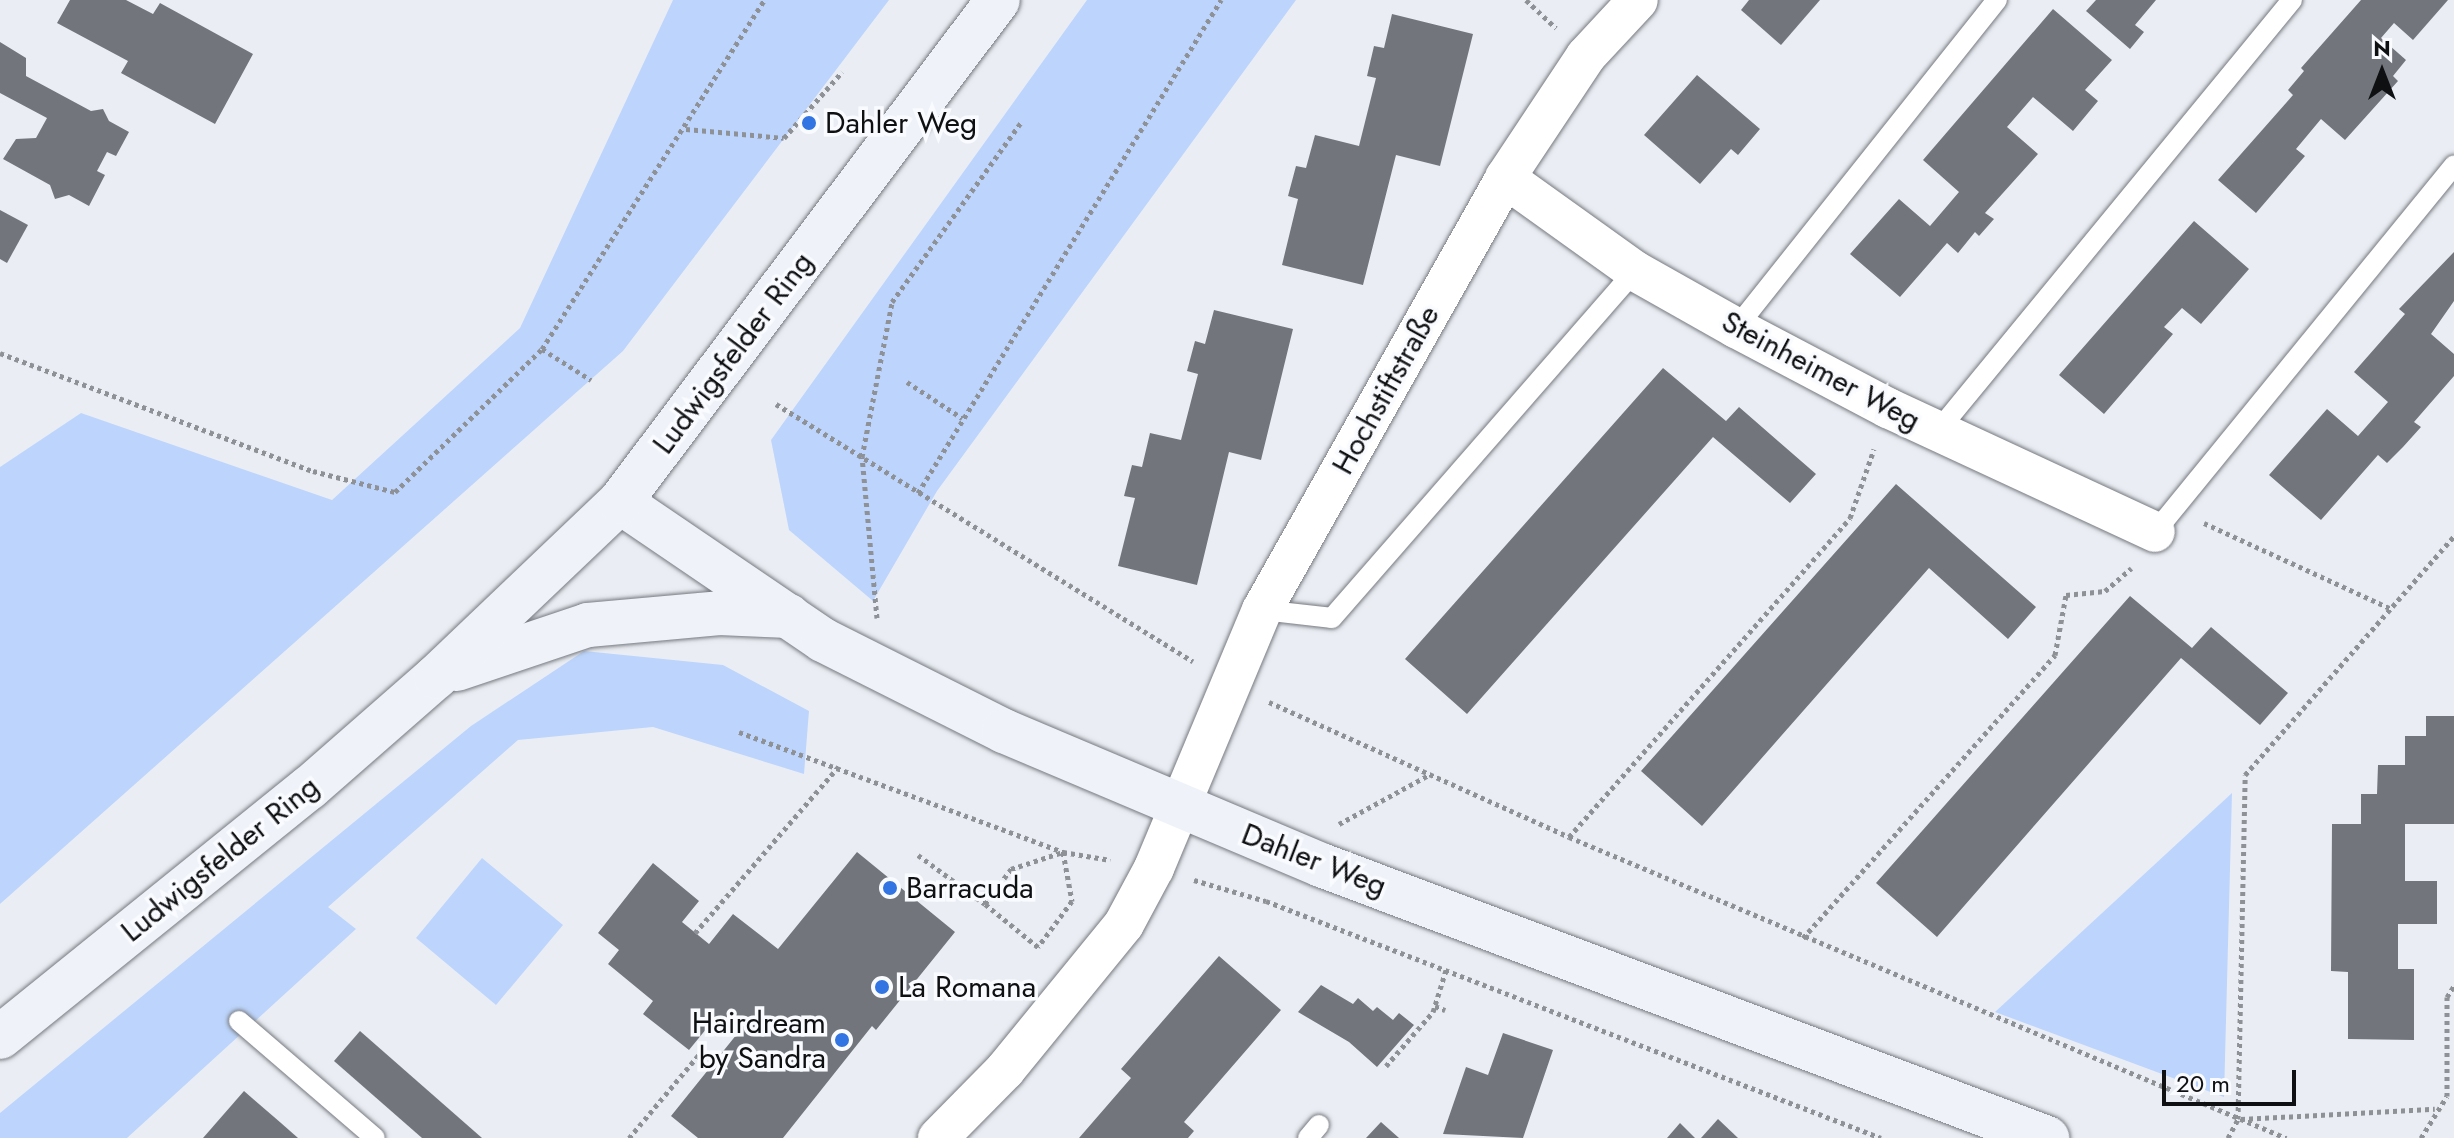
<!DOCTYPE html>
<html>
<head>
<meta charset="utf-8">
<style>
	body { margin:0 }
	#map { position:relative; width:2454px; height:1138px; overflow:hidden; background:#eaeef4; font-family:Jost,sans-serif }
	div>[style] { position:absolute }
	.green>* { inset:0; background:#bdd5fc }
	.building>* { inset:0; background:#72767c }
	.path>* { height:5px; margin-top:-2.5px; transform-origin:0; background:repeating-linear-gradient(90deg,#8e9196 0 4px,transparent 0 8px) }
	.roads { filter:drop-shadow(0 0 2px #76797f) drop-shadow(0 0 2px #76797f) }
	.lane>* { height:20px; margin:-10px; padding:0 10px; transform-origin:10px; border-radius:10px; background:#fff }
	.street>* { height:40px; margin:-20px; padding:0 20px; transform-origin:20px; border-radius:20px; background:#fff }
	.secondary>* { height:44px; margin:-22px; padding:0 22px; transform-origin:22px; border-radius:22px; background:#eff3f9 }
	.dots>* { width:22px; height:22px; translate:-50% -50%; box-sizing:border-box; border:4px solid #f9fbff; border-radius:50% }
	span { translate:-50% -50%; white-space:nowrap; text-align:center; line-height:1.15; -webkit-text-stroke:7px #f9fbff; paint-order:stroke }
	.poi-label { font-size:30px; color:#0e1012 }
	.left { translate:0 -50%; text-align:left }
	.right { translate:-100% -50%; text-align:right }
	.street-label { font-size:30px; color:#0e1012 }
	.north { position:absolute; left:2342px; top:32px; width:80px; height:80px; -webkit-text-stroke:6px #f9fbff; paint-order:stroke; rotate:0deg; font-size:22px; font-weight:700; line-height:32px; text-align:center; color:#0e1012 }
	.north::after { content:''; display:block; margin:auto; width:28px; height:36px; background:#0e1012; clip-path:polygon(50% 0,100% 100%,50% 72%,0 100%) }
	.scale { position:absolute; left:2162px; top:1070px; width:134px; height:36px; box-sizing:border-box; border:4px solid #0e1012; border-top:0; padding-left:10px; font-size:24px; line-height:28px; white-space:nowrap; color:#0e1012; -webkit-text-stroke:6px #f9fbff; paint-order:stroke }
</style>
</head>
<body>
<div id="map">
	<div class="green">
		<i style="clip-path:polygon(673px 0,889px 0,623px 351px,0 904px,0 467px,81px 413px,332px 500px,520px 328px)"></i>
		<i style="clip-path:polygon(1087px 0,1296px 0,937px 491px,873px 601px,789px 530px,771px 440px)"></i>
		<i style="clip-path:polygon(584px 651px,723px 665px,809px 711px,804px 774px,653px 727px,518px 740px,328px 907px,356px 929px,127px 1138px,0 1138px,0 1113px,471px 726px)"></i>
		<i style="clip-path:polygon(2232px 793px,2224px 1097px,1995px 1012px)"></i>
		<i style="clip-path:polygon(482px 858px,563px 925px,496px 1005px,416px 938px)"></i>
	</div>
	<div class="building">
		<i style="clip-path:polygon(70px 0,126px 0,153px 14px,160px 3px,253px 54px,215px 124px,121px 73px,128px 61px,57px 23px)"></i>
		<i style="clip-path:polygon(1749px 0,1820px 0,1781px 45px,1741px 10px)"></i>
		<i style="clip-path:polygon(2096px 0,2156px 0,2135px 25px,2144px 32px,2130px 49px,2086px 11px)"></i>
		<i style="clip-path:polygon(2361px 0,2448px 0,2413px 40px,2394px 23px,2381px 38px,2406px 60px,2393px 76px,2398px 81px,2345px 140px,2321px 119px,2296px 149px,2305px 156px,2256px 213px,2218px 180px,2293px 95px,2288px 90px,2304px 71px,2301px 68px)"></i>
		<i style="clip-path:polygon(2053px 9px,2112px 60px,2085px 90px,2098px 101px,2073px 131px,2033px 97px,2007px 127px,2038px 154px,1985px 213px,1994px 219px,1979px 236px,1975px 232px,1958px 253px,1947px 243px,1900px 297px,1850px 254px,1899px 199px,1930px 226px,1959px 192px,1923px 160px)"></i>
		<i style="clip-path:polygon(1392px 14px,1473px 34px,1440px 166px,1396px 155px,1363px 285px,1282px 265px,1298px 199px,1288px 196px,1296px 166px,1306px 168px,1315px 135px,1359px 146px,1376px 78px,1367px 76px,1374px 46px,1384px 48px)"></i>
		<i style="clip-path:polygon(0 42px,26px 58px,26px 76px,91px 111px,103px 109px,109px 121px,129px 132px,116px 156px,107px 152px,97px 171px,105px 175px,89px 206px,69px 195px,55px 199px,50px 185px,3px 159px,16px 139px,36px 138px,47px 118px,0 93px)"></i>
		<i style="clip-path:polygon(1697px 75px,1760px 129px,1738px 155px,1731px 149px,1700px 184px,1644px 135px)"></i>
		<i style="clip-path:polygon(0 210px,28px 225px,7px 263px,0 259px)"></i>
		<i style="clip-path:polygon(2194px 221px,2249px 269px,2201px 324px,2182px 308px,2164px 327px,2173px 334px,2104px 414px,2059px 375px)"></i>
		<i style="clip-path:polygon(2454px 252px,2454px 301px,2431px 334px,2454px 354px,2454px 376px,2414px 422px,2421px 427px,2403px 447px,2387px 463px,2378px 455px,2321px 520px,2269px 475px,2327px 409px,2358px 436px,2388px 402px,2354px 372px,2405px 314px,2399px 309px)"></i>
		<i style="clip-path:polygon(1214px 310px,1293px 329px,1261px 460px,1229px 452px,1197px 585px,1118px 566px,1135px 498px,1124px 496px,1132px 465px,1142px 467px,1150px 433px,1181px 440px,1198px 374px,1187px 371px,1195px 341px,1205px 344px)"></i>
		<i style="clip-path:polygon(1663px 368px,1726px 421px,1739px 407px,1816px 474px,1790px 503px,1713px 437px,1467px 714px,1405px 659px)"></i>
		<i style="clip-path:polygon(1896px 484px,2036px 607px,2008px 639px,1929px 568px,1702px 826px,1641px 771px)"></i>
		<i style="clip-path:polygon(2130px 596px,2192px 648px,2211px 627px,2288px 693px,2260px 725px,2181px 658px,1937px 937px,1876px 883px)"></i>
		<i style="clip-path:polygon(2426px 716px,2454px 716px,2454px 824px,2405px 824px,2405px 881px,2437px 881px,2437px 924px,2398px 924px,2398px 969px,2414px 969px,2414px 1040px,2348px 1039px,2348px 972px,2331px 971px,2332px 824px,2361px 824px,2361px 794px,2377px 794px,2378px 765px,2405px 765px,2405px 736px,2426px 736px)"></i>
		<i style="clip-path:polygon(857px 852px,955px 932px,876px 1030px,872px 1026px,783px 1138px,698px 1138px,671px 1116px,737px 1034px,716px 1017px,689px 1050px,643px 1014px,653px 1001px,608px 964px,619px 950px,598px 933px,653px 863px,699px 901px,682px 922px,709px 944px,733px 914px,778px 949px)"></i>
		<i style="clip-path:polygon(1219px 956px,1281px 1010px,1184px 1122px,1194px 1131px,1188px 1138px,1079px 1138px,1131px 1078px,1121px 1069px)"></i>
		<i style="clip-path:polygon(1321px 985px,1353px 1004px,1358px 998px,1373px 1011px,1377px 1007px,1393px 1020px,1399px 1013px,1414px 1025px,1377px 1067px,1349px 1042px,1298px 1012px)"></i>
		<i style="clip-path:polygon(360px 1031px,482px 1138px,422px 1138px,334px 1061px)"></i>
		<i style="clip-path:polygon(1503px 1033px,1553px 1050px,1523px 1138px,1443px 1134px,1466px 1067px,1488px 1075px)"></i>
		<i style="clip-path:polygon(244px 1091px,281px 1123px,298px 1138px,203px 1138px)"></i>
		<i style="clip-path:polygon(1718px 1119px,1738px 1138px,1701px 1138px)"></i>
		<i style="clip-path:polygon(1381px 1122px,1399px 1138px,1366px 1138px)"></i>
		<i style="clip-path:polygon(1680px 1123px,1695px 1138px,1667px 1138px)"></i>
	</div>
	<div class="path">
		<i style="left:1526px;top:0;width:41px;rotate:43deg"></i>
		<i style="left:686px;top:129px;width:98px;rotate:5.2deg"></i>
		<i style="left:784px;top:138px;width:88px;rotate:-48.7deg"></i>
		<i style="left:542px;top:349px;width:58px;rotate:32.3deg"></i>
		<i style="left:0;top:353px;width:335px;rotate:20.7deg"></i>
		<i style="left:313px;top:471px;width:85px;rotate:14.4deg"></i>
		<i style="left:395px;top:492px;width:205px;rotate:-44.2deg"></i>
		<i style="left:542px;top:349px;width:414px;rotate:-57.5deg"></i>
		<i style="left:907px;top:382px;width:66px;rotate:33.2deg"></i>
		<i style="left:776px;top:404px;width:490px;rotate:31.7deg"></i>
		<i style="left:918px;top:493px;width:579px;rotate:-58.42deg"></i>
		<i style="left:2204px;top:523px;width:207px;rotate:24.6deg"></i>
		<i style="left:877px;top:618px;width:162px;rotate:-95.3deg"></i>
		<i style="left:862px;top:457px;width:158px;rotate:-79deg"></i>
		<i style="left:892px;top:302px;width:223px;rotate:-54.3deg"></i>
		<i style="left:1269px;top:702px;width:329px;rotate:24.2deg"></i>
		<i style="left:1569px;top:837px;width:778px;rotate:22.77deg"></i>
		<i style="left:739px;top:732px;width:346px;rotate:20.3deg"></i>
		<i style="left:1063px;top:852px;width:48px;rotate:9.7deg"></i>
		<i style="left:1339px;top:824px;width:102px;rotate:-28.6deg"></i>
		<i style="left:1569px;top:837px;width:425px;rotate:-48.6deg"></i>
		<i style="left:1850px;top:518px;width:73px;rotate:-70.8deg"></i>
		<i style="left:1063px;top:852px;width:50px;rotate:79.6deg"></i>
		<i style="left:1072px;top:901px;width:57px;rotate:126.5deg"></i>
		<i style="left:1038px;top:947px;width:68px;rotate:-140.9deg"></i>
		<i style="left:985px;top:904px;width:44px;rotate:-53.4deg"></i>
		<i style="left:1011px;top:869px;width:55px;rotate:-18.1deg"></i>
		<i style="left:918px;top:855px;width:83px;rotate:36.2deg"></i>
		<i style="left:1194px;top:880px;width:75px;rotate:16.3deg"></i>
		<i style="left:1266px;top:901px;width:659px;rotate:21.07deg"></i>
		<i style="left:695px;top:933px;width:221px;rotate:-49.2deg"></i>
		<i style="left:1803px;top:938px;width:379px;rotate:-48.3deg"></i>
		<i style="left:2055px;top:655px;width:61px;rotate:-79.6deg"></i>
		<i style="left:2066px;top:595px;width:39px;rotate:-6deg"></i>
		<i style="left:2105px;top:591px;width:35px;rotate:-41deg"></i>
		<i style="left:1435px;top:1006px;width:11px;rotate:22deg"></i>
		<i style="left:1386px;top:1066px;width:72px;rotate:-49deg"></i>
		<i style="left:1433px;top:1012px;width:44px;rotate:-72.8deg"></i>
		<i style="left:2241px;top:1119px;width:194px;rotate:-3deg"></i>
		<i style="left:629px;top:1138px;width:114px;rotate:-50deg"></i>
		<i style="left:2228px;top:1138px;width:21px;rotate:-62deg"></i>
		<i style="left:2238px;top:1119px;width:344px;rotate:-88.8deg"></i>
		<i style="left:2245px;top:775px;width:317px;rotate:-48.8deg"></i>
		<i style="left:2421px;top:1138px;width:49px;rotate:-58.2deg"></i>
		<i style="left:2447px;top:1096px;width:99px;rotate:-90deg"></i>
		<i style="left:2447px;top:997px;width:13px;rotate:-58deg"></i>
	</div>
	<div class="roads">
		<div class="lane">
			<i style="left:1736px;top:328px;width:419px;rotate:-51.5deg"></i>
			<i style="left:1937px;top:432px;width:559px;rotate:-50.59deg"></i>
			<i style="left:2155px;top:532px;width:473px;rotate:-50.8deg"></i>
			<i style="left:1262px;top:610px;width:70px;rotate:6.5deg"></i>
			<i style="left:1332px;top:618px;width:461px;rotate:-48.9deg"></i>
			<i style="left:239px;top:1021px;width:179px;rotate:40.7deg"></i>
			<i style="left:1308px;top:1138px;width:17px;rotate:-50deg"></i>
		</div>
		<div class="street">
			<i style="left:1505px;top:178px;width:160px;rotate:35.6deg"></i>
			<i style="left:1635px;top:271px;width:116px;rotate:29.4deg"></i>
			<i style="left:1736px;top:328px;width:172px;rotate:27.8deg"></i>
			<i style="left:1888px;top:408px;width:294px;rotate:24.9deg"></i>
			<i style="left:938px;top:1138px;width:95px;rotate:-45.4deg"></i>
			<i style="left:1005px;top:1070px;width:188px;rotate:-50.8deg"></i>
			<i style="left:1124px;top:924px;width:64px;rotate:-61.8deg"></i>
			<i style="left:1154px;top:868px;width:280px;rotate:-67.3deg"></i>
			<i style="left:1262px;top:610px;width:496px;rotate:-60.6deg"></i>
			<i style="left:1505px;top:178px;width:146px;rotate:-56.4deg"></i>
			<i style="left:1586px;top:56px;width:76px;rotate:-47.1deg"></i>
		</div>
		<div class="secondary">
			<i style="left:620px;top:502px;width:245px;rotate:34.2deg"></i>
			<i style="left:823px;top:640px;width:203px;rotate:26.7deg"></i>
			<i style="left:1004px;top:731px;width:344px;rotate:22.9deg"></i>
			<i style="left:1321px;top:865px;width:776px;rotate:20.61deg"></i>
			<i style="left:457px;top:669px;width:138px;rotate:-18.6deg"></i>
			<i style="left:588px;top:625px;width:132px;rotate:-5.2deg"></i>
			<i style="left:719px;top:613px;width:70px;rotate:2.5deg"></i>
			<i style="left:0;top:1037px;width:397px;rotate:-38.9deg"></i>
			<i style="left:309px;top:788px;width:169px;rotate:-41.2deg"></i>
			<i style="left:436px;top:677px;width:254px;rotate:-43.6deg"></i>
			<i style="left:620px;top:502px;width:628px;rotate:-53.02deg"></i>
		</div>
	</div>
	<div class="dots">
		<i style="left:809px;top:123px;background:#3274e1"></i>
		<i style="left:890px;top:888px;background:#3274e1"></i>
		<i style="left:882px;top:987px;background:#3274e1"></i>
		<i style="left:842px;top:1040px;background:#3274e1"></i>
	</div>
	<div class="poi-label">
		<span class="left" style="left:825px;top:123px">Dahler Weg</span>
		<span class="left" style="left:906px;top:888px">Barracuda</span>
		<span class="left" style="left:898px;top:987px">La Romana</span>
		<span class="right" style="left:826px;top:1040px">Hairdream<br>by Sandra</span>
	</div>
	<div class="street-label">
		<span style="left:733px;top:353px;rotate:-53deg">Ludwigsfelder Ring</span>
		<span style="left:1821px;top:371px;rotate:28deg">Steinheimer Weg</span>
		<span style="left:1386px;top:390px;rotate:-61deg">Hochstiftstraße</span>
		<span style="left:220px;top:859px;rotate:-39deg">Ludwigsfelder Ring</span>
		<span style="left:1314px;top:860px;rotate:21deg">Dahler Weg</span>
	</div>
	<div class="north">N</div>
	<div class="scale">20 m</div>
</div>
</body>
</html>
